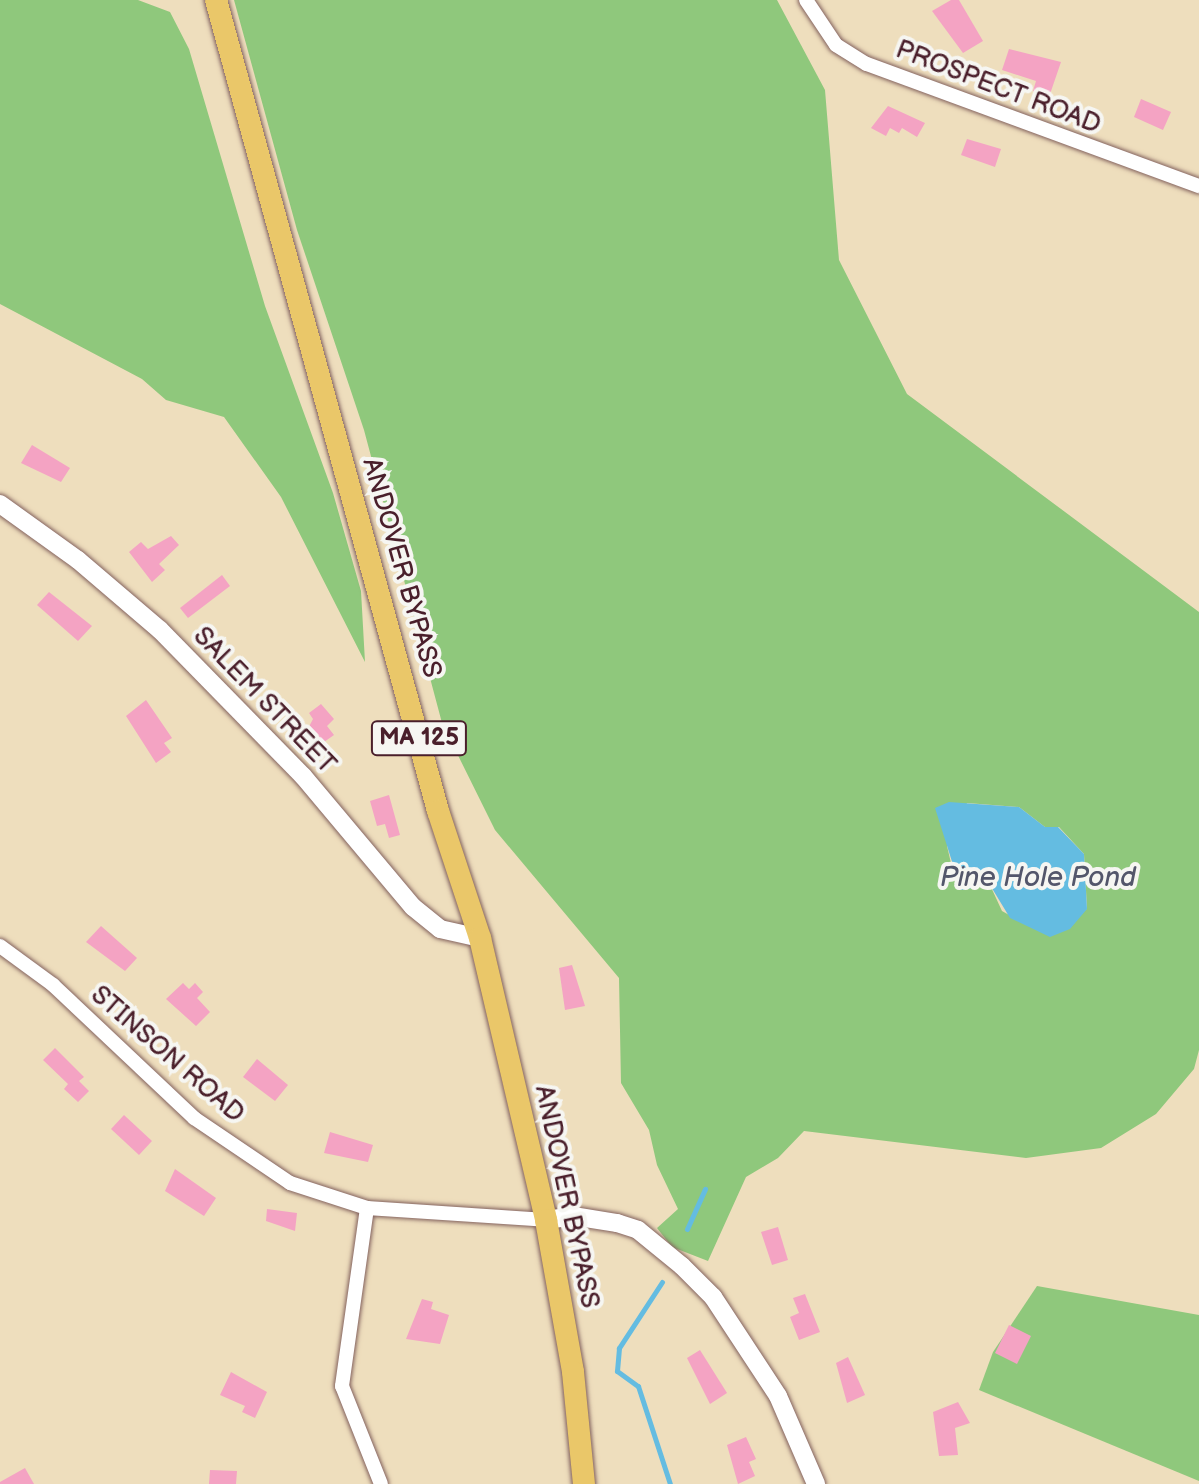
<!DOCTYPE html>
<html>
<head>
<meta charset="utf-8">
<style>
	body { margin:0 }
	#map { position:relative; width:1199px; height:1484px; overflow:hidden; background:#eedebd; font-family:"Balsamiq Sans",sans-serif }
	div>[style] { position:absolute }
	.green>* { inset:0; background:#8fc87c }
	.water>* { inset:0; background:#64bce1 }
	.stream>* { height:5px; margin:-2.5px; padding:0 2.5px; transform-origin:2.5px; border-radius:2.5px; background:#64bce1 }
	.building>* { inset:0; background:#f4a3c3 }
	.roads { filter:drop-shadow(0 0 2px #83625e) drop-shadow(0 0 2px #83625e) }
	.minor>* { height:14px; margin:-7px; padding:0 7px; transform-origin:7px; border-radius:7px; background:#fff }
	.tertiary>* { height:18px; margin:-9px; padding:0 9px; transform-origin:9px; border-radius:9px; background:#fff }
	.primary>* { height:22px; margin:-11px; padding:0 11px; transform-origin:11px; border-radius:11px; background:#eac769 }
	span { translate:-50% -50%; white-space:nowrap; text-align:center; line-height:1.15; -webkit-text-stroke:8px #f6f6f2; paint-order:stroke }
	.shield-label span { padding:2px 6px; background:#f6f6f2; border:2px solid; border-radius:6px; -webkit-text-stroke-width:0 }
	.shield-label { font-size:24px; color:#4a1f2b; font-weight:700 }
	.street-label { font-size:26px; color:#4a1f2b }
	.water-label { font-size:28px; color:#53566b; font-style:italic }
</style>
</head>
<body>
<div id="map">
	<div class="green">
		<i style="clip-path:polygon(0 0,138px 0,170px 12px,189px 49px,265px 306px,333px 493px,361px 591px,365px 662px,281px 497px,224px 417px,166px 400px,142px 379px,0 304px)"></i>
		<i style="clip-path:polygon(evenodd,234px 0,777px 0,825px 90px,839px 260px,907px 394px,1199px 612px,1199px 1050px,1194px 1069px,1156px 1114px,1101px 1148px,1026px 1158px,804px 1131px,778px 1158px,746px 1177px,708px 1261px,672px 1247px,657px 1228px,678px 1209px,657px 1165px,649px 1130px,621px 1083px,619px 978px,495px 830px,442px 723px,364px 430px,297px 230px,234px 0,967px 803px,1019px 807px,1045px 827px,1059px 827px,1084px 854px,1087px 909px,1027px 925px,1002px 911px,990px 885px,954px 876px,947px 846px,967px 803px)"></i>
		<i style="clip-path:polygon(1037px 1286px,1199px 1315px,1199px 1481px,979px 1390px,993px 1352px)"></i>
	</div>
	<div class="water">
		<i style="clip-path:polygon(949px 802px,1019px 807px,1045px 827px,1058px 827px,1084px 854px,1087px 909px,1070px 929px,1050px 937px,1010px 918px,990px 885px,961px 890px,935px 808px)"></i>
	</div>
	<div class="stream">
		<i style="left:687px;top:1229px;width:44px;rotate:-65.8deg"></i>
		<i style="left:662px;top:1282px;width:79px;rotate:123.1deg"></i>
		<i style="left:619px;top:1348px;width:23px;rotate:95deg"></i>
		<i style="left:617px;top:1371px;width:26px;rotate:36deg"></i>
		<i style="left:638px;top:1386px;width:103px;rotate:71.9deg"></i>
	</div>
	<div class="building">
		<i style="clip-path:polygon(951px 0,959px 0,983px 41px,963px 53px,932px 11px)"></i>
		<i style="clip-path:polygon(1009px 49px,1061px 62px,1049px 97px,1033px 91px,1036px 81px,1002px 70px)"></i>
		<i style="clip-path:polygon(1141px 99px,1171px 112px,1163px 130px,1134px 117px)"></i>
		<i style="clip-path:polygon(888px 106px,925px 123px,917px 137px,902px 128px,899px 133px,890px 128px,886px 136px,871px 128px)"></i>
		<i style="clip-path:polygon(967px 139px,1001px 149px,995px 167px,961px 155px)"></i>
		<i style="clip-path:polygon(32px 445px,70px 468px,61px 482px,21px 463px)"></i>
		<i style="clip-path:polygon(171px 536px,179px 545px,159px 564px,165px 570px,152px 582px,129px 552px,141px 542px,148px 549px)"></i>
		<i style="clip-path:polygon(222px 575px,230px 586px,188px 618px,180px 608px)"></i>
		<i style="clip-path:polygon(49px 592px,92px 626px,78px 641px,37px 605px)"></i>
		<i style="clip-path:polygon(146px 700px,172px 738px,164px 743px,171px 752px,156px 763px,126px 716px)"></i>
		<i style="clip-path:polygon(321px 704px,334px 719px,327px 726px,334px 735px,314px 749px,304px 736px,313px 719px,309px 713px)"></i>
		<i style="clip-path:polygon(389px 795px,400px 835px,389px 838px,385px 824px,377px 826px,370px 801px)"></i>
		<i style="clip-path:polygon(101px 926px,137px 958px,125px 971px,86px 942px)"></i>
		<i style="clip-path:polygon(572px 965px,585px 1006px,565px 1010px,559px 968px)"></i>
		<i style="clip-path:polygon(183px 983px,189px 989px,195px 983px,203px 992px,197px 998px,210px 1012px,196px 1026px,166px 999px)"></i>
		<i style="clip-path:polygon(55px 1048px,84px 1077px,79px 1081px,89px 1091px,78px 1102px,64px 1089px,68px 1084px,43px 1060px)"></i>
		<i style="clip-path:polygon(257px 1059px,288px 1085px,275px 1101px,243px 1077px)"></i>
		<i style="clip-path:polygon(124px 1115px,152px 1141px,139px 1155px,111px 1129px)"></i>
		<i style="clip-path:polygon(330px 1132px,373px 1145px,368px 1162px,324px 1153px)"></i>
		<i style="clip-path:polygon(175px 1169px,216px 1198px,204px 1216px,165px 1191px)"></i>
		<i style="clip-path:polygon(267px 1209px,297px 1213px,295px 1231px,266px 1221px)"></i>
		<i style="clip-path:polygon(778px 1227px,788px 1260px,772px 1265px,761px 1232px)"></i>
		<i style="clip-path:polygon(805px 1294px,820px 1332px,799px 1340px,790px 1317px,799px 1313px,793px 1298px)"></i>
		<i style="clip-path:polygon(422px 1299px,433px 1302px,431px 1309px,449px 1315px,440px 1344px,406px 1339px)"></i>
		<i style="clip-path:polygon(1009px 1325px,1031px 1336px,1017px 1364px,995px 1353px)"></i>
		<i style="clip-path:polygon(700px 1350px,727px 1393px,710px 1404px,687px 1358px)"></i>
		<i style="clip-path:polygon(848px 1357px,865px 1395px,847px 1403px,836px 1363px)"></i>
		<i style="clip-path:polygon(231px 1372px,267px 1392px,255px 1418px,242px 1412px,245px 1406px,220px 1395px)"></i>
		<i style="clip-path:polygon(958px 1402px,970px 1423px,955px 1428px,958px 1455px,939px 1456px,933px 1412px)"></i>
		<i style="clip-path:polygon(746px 1437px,756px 1459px,749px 1462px,755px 1476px,738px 1484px,727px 1445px)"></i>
		<i style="clip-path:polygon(25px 1468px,34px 1484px,0 1484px,0 1482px)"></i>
		<i style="clip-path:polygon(210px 1470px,237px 1471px,236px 1484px,209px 1484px)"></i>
	</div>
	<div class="roads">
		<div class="minor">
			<i style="left:806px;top:0;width:54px;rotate:56.3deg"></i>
			<i style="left:836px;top:45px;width:36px;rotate:32deg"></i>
			<i style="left:867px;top:64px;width:354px;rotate:20.2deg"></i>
			<i style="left:0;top:946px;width:66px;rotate:36.3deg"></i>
			<i style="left:53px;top:985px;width:194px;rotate:43.3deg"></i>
			<i style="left:194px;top:1118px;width:116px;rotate:34.1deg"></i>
			<i style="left:290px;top:1183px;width:81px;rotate:18deg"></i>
			<i style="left:367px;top:1208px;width:179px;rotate:3.8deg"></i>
			<i style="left:367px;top:1208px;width:180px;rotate:98deg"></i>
			<i style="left:342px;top:1386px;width:105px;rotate:68.3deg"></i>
		</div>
		<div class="tertiary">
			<i style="left:0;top:504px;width:96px;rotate:35.7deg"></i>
			<i style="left:78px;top:560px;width:108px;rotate:40.5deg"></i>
			<i style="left:160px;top:630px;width:204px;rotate:45.6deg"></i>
			<i style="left:303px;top:776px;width:171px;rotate:50deg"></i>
			<i style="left:413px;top:907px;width:35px;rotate:39deg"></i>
			<i style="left:440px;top:929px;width:41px;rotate:12.7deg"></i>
			<i style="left:546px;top:1220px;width:27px;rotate:-8deg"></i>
			<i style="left:573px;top:1216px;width:45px;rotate:9deg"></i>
			<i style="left:617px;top:1223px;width:22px;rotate:18deg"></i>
			<i style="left:638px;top:1230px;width:57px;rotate:39.3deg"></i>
			<i style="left:682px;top:1266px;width:44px;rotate:45deg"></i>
			<i style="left:713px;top:1297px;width:118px;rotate:56.7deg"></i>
			<i style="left:778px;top:1396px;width:96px;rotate:66.6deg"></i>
		</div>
		<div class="primary">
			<i style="left:216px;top:0;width:841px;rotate:74.69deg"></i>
			<i style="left:438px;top:811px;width:134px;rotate:71.7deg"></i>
			<i style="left:480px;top:938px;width:290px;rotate:76.8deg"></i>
			<i style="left:546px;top:1220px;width:154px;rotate:79.9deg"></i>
			<i style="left:573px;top:1372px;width:113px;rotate:84.4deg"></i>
		</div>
	</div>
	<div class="shield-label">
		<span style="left:419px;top:738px">MA 125</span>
	</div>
	<div class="street-label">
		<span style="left:998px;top:88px;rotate:21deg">PROSPECT ROAD</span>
		<span style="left:401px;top:568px;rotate:74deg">ANDOVER BYPASS</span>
		<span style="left:264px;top:701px;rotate:46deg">SALEM STREET</span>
		<span style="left:167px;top:1055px;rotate:41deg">STINSON ROAD</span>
		<span style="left:566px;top:1197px;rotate:78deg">ANDOVER BYPASS</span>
	</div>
	<div class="water-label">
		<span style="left:1038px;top:878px">Pine Hole Pond</span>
	</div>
</div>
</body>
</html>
